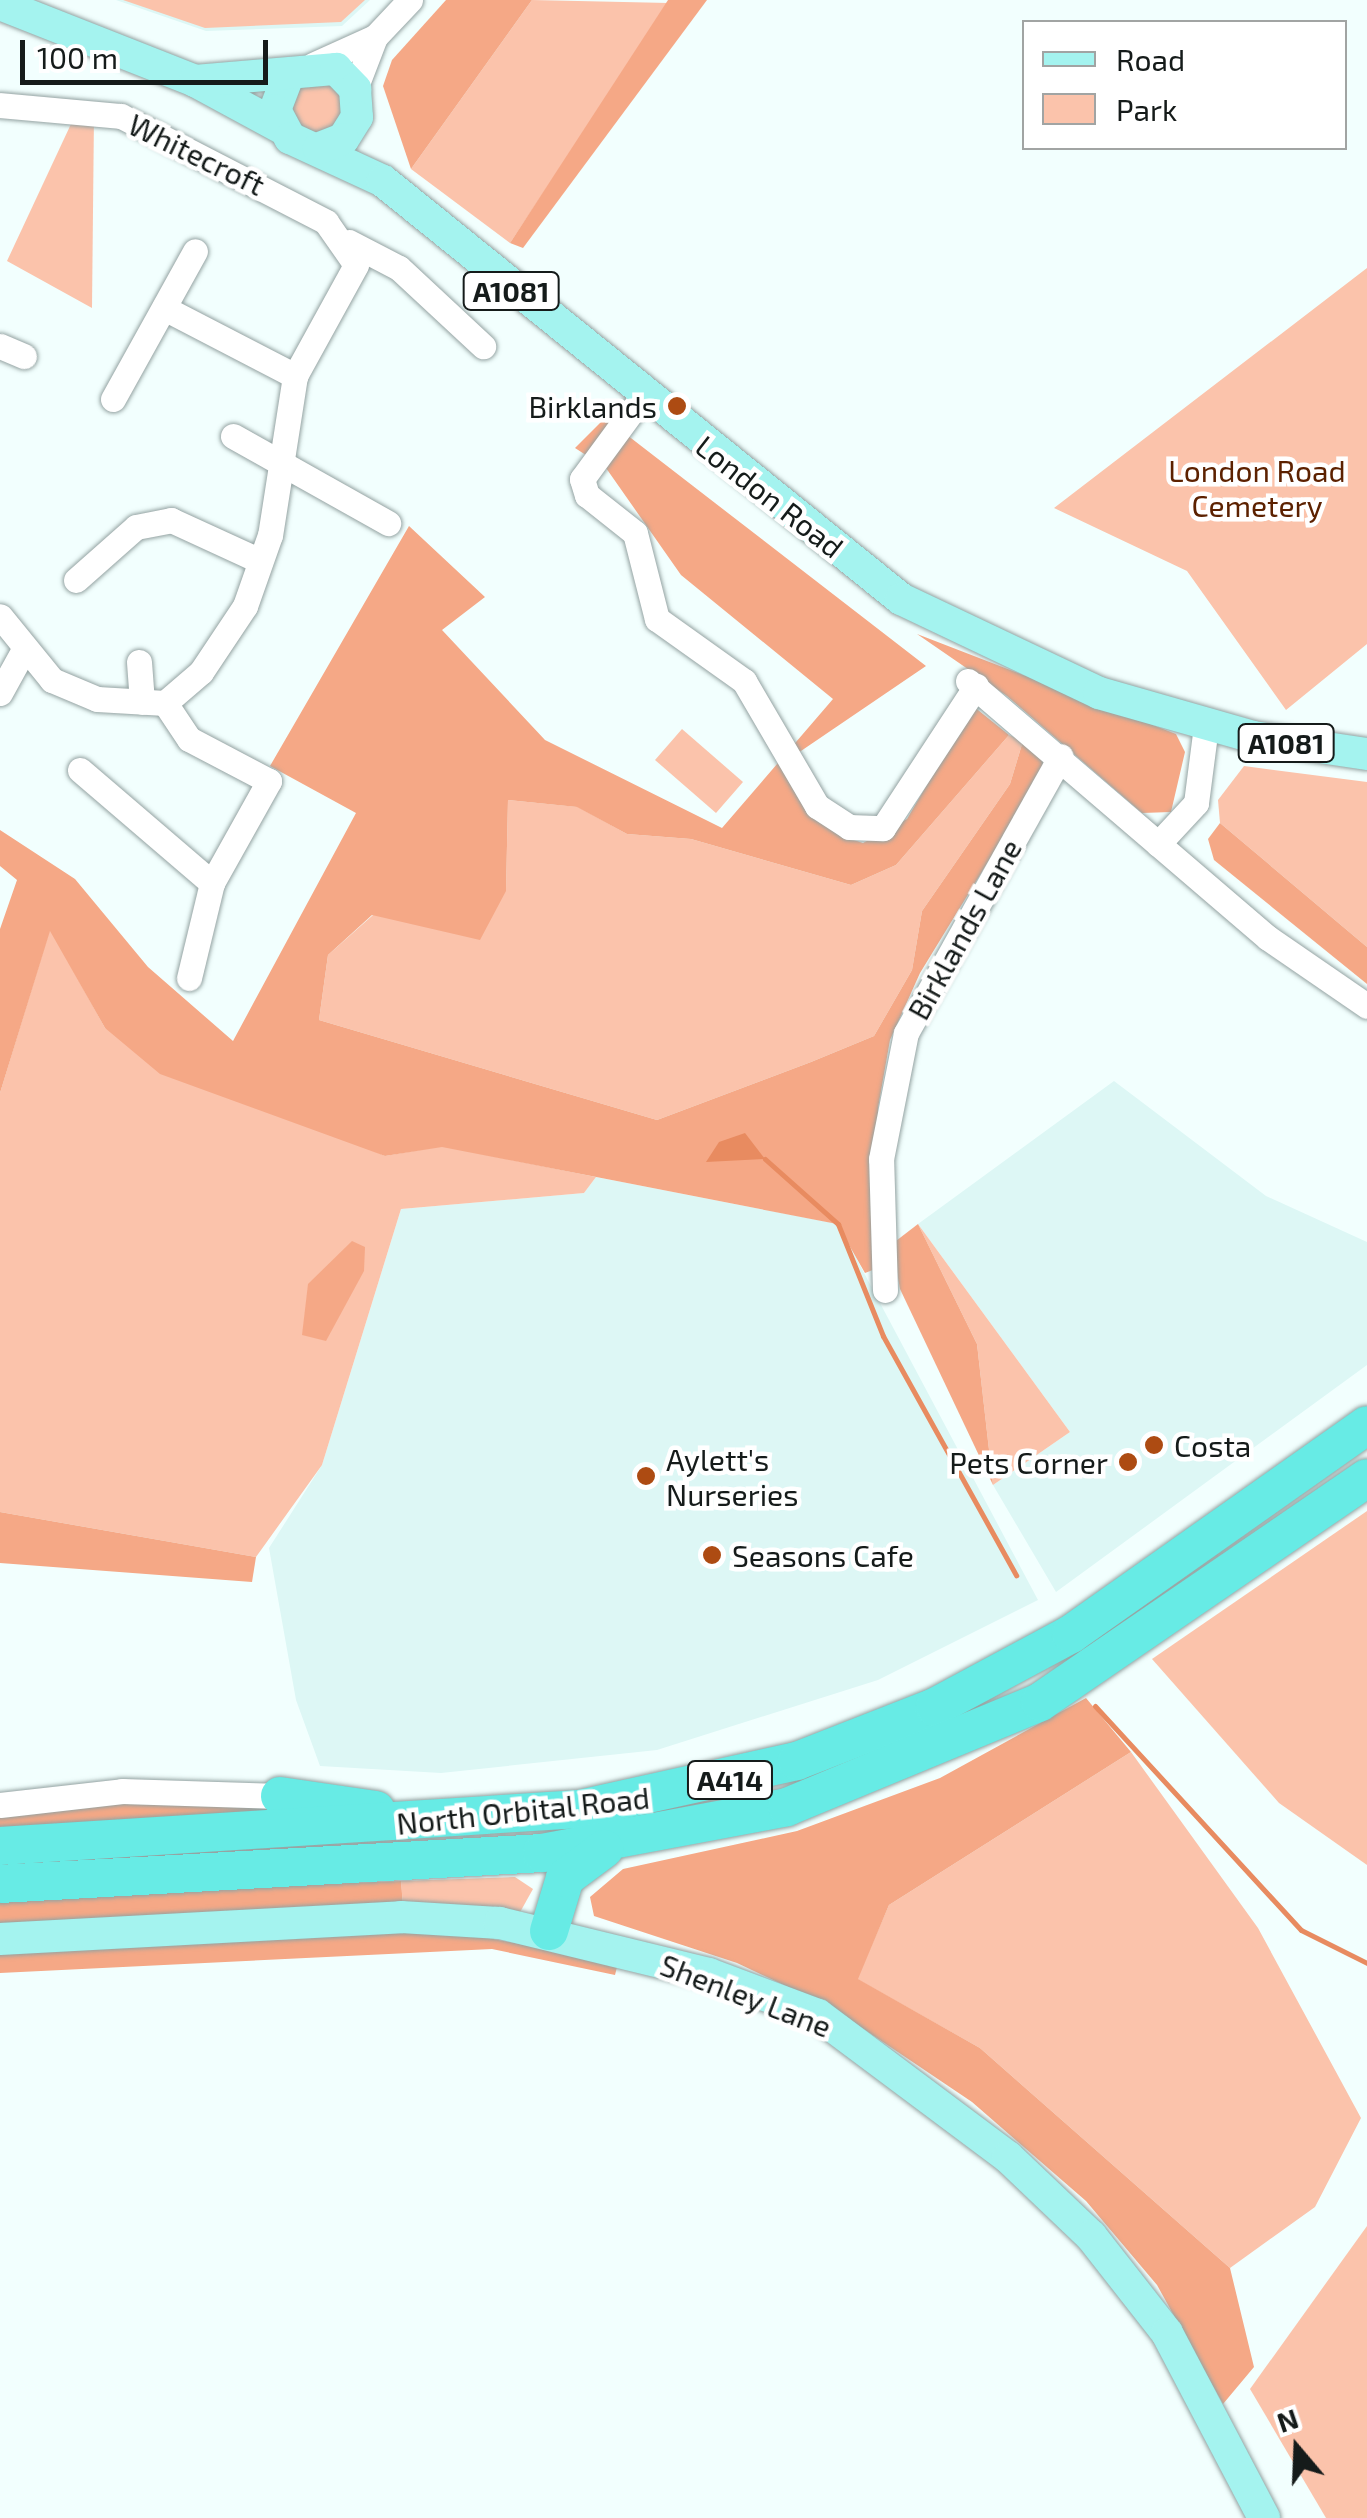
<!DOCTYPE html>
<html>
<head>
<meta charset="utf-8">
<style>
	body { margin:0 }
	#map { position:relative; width:1367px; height:2518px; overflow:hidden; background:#f2fffe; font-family:"Exo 2",sans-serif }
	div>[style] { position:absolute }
	.built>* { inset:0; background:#ddf7f5 }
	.green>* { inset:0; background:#fbc3ab }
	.forest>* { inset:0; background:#f5a886 }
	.water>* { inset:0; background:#e88b60 }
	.stream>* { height:5px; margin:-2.5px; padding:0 2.5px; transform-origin:2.5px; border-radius:2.5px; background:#e88b60 }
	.roads { filter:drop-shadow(0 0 2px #94a3a2) drop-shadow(0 0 2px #94a3a2) }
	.minor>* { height:25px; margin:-12.5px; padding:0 12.5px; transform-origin:12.5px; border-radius:12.5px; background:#fff }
	.major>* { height:32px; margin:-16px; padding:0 16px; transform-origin:16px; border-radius:16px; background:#a4f3ef }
	.highway>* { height:38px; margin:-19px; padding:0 19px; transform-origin:19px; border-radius:19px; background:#67ebe5 }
	.dots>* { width:28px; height:28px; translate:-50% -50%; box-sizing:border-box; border:5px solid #fff; border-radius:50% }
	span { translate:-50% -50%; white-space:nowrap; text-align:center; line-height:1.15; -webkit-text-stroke:9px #fff; paint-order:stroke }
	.shield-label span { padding:2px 8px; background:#fff; border:2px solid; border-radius:8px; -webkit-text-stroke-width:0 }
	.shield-label { font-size:28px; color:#151b1a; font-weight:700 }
	.street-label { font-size:30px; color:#151b1a }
	.poi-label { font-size:30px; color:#151b1a }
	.right { translate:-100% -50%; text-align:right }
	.left { translate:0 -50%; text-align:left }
	.park-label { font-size:30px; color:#5c2100 }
	.legend { position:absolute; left:1022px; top:20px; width:325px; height:130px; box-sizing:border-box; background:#fff; border:2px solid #a1a4a3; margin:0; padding:12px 18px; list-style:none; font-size:30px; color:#151b1a }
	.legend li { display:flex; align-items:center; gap:20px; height:50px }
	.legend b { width:50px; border:2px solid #a1a4a3 }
	.north { position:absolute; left:1247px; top:2398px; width:100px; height:100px; -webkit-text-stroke:8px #fff; paint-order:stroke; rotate:341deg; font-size:28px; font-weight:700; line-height:40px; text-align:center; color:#151b1a }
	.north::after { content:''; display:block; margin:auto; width:35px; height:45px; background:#151b1a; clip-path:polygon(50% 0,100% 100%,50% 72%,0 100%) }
	.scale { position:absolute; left:20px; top:40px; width:248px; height:45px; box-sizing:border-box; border:5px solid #151b1a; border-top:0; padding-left:12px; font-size:30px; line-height:35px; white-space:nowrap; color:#151b1a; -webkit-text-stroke:8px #fff; paint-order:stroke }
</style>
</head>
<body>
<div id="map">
	<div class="built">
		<i style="clip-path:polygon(116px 0,370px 0,342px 26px,206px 31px)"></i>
		<i style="clip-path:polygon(1114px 1081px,1266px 1196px,1367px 1242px,1367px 1365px,1056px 1592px,993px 1485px,1070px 1432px,918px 1224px)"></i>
		<i style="clip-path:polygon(596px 1177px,838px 1224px,1038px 1600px,878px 1680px,657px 1750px,441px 1773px,320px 1766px,296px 1700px,269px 1548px,322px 1465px,401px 1209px,584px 1193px)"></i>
	</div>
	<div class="green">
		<i style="clip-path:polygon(123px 0,365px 0,341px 22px,205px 28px)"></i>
		<i style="clip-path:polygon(532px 0,669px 3px,510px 243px,411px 169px)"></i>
		<i style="clip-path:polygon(301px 82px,338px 85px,348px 112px,320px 137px,294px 126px,289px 98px)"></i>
		<i style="clip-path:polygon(78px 109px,94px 114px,92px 308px,7px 261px)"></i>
		<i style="clip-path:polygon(1367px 268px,1367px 644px,1286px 710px,1187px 571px,1054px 508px)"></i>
		<i style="clip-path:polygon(682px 729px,743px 782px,716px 813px,655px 760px)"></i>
		<i style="clip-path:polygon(1009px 735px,1023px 741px,1010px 784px,922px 911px,912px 970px,874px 1036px,811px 1062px,657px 1120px,319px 1020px,328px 955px,373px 915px,506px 890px,508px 800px,578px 807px,627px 834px,691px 839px,851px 885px,896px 865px)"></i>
		<i style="clip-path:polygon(1244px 766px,1367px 782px,1367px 947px,1220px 823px,1218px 800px)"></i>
		<i style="clip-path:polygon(50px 929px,105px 1028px,385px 1156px,442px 1146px,596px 1177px,584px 1193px,401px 1209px,322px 1465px,256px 1557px,0 1512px,0 1093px)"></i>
		<i style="clip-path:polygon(918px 1224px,1070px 1432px,993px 1485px,977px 1344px)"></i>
		<i style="clip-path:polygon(1367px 1511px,1367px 1865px,1279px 1803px,1152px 1659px)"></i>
		<i style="clip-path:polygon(1131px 1752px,1258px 1928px,1361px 2118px,1315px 2207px,1230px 2268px,980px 2048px,857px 1979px,889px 1905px)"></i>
		<i style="clip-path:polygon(515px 1877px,533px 1889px,519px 1914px,403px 1906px,401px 1881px)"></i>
		<i style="clip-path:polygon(1367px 2226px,1367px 2518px,1326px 2518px,1250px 2389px)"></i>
	</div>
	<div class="forest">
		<i style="clip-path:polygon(446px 0,532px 0,411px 169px,383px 86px,392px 60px)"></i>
		<i style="clip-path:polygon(668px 0,707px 0,523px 248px,510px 243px)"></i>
		<i style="clip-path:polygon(605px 418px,926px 666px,798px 753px,839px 835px,863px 843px,907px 819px,973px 706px,1009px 735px,896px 865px,851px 885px,691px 839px,627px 834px,577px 807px,508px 800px,506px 891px,480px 940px,372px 915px,328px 955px,319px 1020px,657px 1120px,811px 1062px,874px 1036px,912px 970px,922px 911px,1010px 784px,1023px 741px,1049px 762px,920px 973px,890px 1040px,878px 1108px,878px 1268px,865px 1273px,837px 1224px,442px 1147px,385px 1156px,160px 1074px,105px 1028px,50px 931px,0 1093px,0 929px,17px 880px,0 866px,0 830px,75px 879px,148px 967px,233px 1041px,356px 813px,270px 766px,409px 526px,485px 597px,442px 630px,545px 740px,722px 828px,833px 699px,681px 575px,606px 468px,575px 448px)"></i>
		<i style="clip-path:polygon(917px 634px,1176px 734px,1185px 752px,1171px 812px,1142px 813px,1007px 696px)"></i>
		<i style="clip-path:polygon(1220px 823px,1367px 947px,1367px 984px,1214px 860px,1208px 839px)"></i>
		<i style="clip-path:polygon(918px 1224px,977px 1344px,993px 1485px,900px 1289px,892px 1244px)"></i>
		<i style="clip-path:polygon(352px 1241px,365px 1247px,364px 1271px,326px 1341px,302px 1335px,308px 1284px)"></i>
		<i style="clip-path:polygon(0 1512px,256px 1557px,252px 1582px,0 1563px)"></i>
		<i style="clip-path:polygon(1086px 1698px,1131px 1752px,889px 1905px,858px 1979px,980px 2048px,1230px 2268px,1254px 2367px,1223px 2404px,1157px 2285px,1086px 2201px,972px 2102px,831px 2007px,737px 1963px,594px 1916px,590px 1897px,623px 1869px,797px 1831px,940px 1778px)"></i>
		<i style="clip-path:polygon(73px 1802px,295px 1804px,295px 1817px,0 1831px,0 1811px)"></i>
		<i style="clip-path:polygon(401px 1881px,403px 1906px,0 1929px,0 1897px)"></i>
		<i style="clip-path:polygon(300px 1931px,462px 1933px,618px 1963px,615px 1975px,492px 1949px,0 1973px,0 1949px)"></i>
	</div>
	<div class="water">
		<i style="clip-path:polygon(745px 1133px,765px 1159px,706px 1162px,719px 1142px)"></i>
	</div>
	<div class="stream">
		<i style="left:765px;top:1159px;width:98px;rotate:41.7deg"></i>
		<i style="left:838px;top:1224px;width:121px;rotate:68.1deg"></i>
		<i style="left:883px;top:1336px;width:274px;rotate:60.9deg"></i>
		<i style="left:1095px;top:1706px;width:304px;rotate:47.4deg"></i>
		<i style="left:1301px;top:1930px;width:74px;rotate:26.6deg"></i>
	</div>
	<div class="roads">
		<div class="minor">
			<i style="left:313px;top:65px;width:68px;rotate:-24.3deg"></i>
			<i style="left:355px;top:89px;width:56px;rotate:-69deg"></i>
			<i style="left:375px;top:37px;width:51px;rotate:-46.6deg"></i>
			<i style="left:0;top:105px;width:121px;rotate:5.2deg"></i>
			<i style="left:121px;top:116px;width:231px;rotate:27.3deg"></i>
			<i style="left:326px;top:222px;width:52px;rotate:55.1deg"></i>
			<i style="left:356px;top:265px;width:127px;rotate:118.8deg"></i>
			<i style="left:295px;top:376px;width:161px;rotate:98.9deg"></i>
			<i style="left:270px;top:535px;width:75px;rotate:109.4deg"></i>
			<i style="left:245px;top:606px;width:79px;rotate:123.7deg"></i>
			<i style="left:201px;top:672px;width:48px;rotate:139.3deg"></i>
			<i style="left:165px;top:703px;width:68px;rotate:-176.6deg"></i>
			<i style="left:97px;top:699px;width:49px;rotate:-157.1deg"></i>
			<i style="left:52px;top:680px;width:82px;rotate:-129.1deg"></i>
			<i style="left:349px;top:242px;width:56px;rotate:27.5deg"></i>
			<i style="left:399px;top:268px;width:115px;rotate:42.9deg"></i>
			<i style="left:164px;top:308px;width:148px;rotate:27.4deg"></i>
			<i style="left:0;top:346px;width:26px;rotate:23deg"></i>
			<i style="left:643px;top:396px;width:103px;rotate:126.3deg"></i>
			<i style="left:582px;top:479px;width:17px;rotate:73deg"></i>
			<i style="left:587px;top:495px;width:61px;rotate:38.4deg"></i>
			<i style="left:635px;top:533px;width:89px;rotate:75.7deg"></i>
			<i style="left:657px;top:619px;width:107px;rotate:35.5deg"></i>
			<i style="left:744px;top:681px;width:145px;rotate:59.7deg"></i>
			<i style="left:817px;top:806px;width:38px;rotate:33deg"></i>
			<i style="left:849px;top:827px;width:34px;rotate:2deg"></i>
			<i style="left:883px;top:828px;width:170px;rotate:-56.8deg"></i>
			<i style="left:113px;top:399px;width:169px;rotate:-61deg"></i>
			<i style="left:233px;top:436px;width:178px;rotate:29.3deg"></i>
			<i style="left:76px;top:580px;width:80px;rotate:-41.5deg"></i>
			<i style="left:136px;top:527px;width:36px;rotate:-11deg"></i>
			<i style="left:171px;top:520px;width:98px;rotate:24.7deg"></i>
			<i style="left:139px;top:662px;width:40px;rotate:85.7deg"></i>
			<i style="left:968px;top:681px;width:395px;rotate:40.6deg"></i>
			<i style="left:1268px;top:938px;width:120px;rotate:34.5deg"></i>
			<i style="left:0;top:693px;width:46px;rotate:-61.2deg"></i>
			<i style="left:80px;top:770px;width:174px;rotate:40.6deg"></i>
			<i style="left:212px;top:883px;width:117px;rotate:-60.8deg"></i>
			<i style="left:269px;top:781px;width:90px;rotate:-152.3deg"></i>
			<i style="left:189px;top:739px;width:43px;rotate:-123.7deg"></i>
			<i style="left:1158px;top:844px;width:56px;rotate:-47.2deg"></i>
			<i style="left:1196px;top:803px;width:78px;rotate:-82.6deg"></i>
			<i style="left:189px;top:978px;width:98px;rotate:-76.4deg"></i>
			<i style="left:885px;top:1290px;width:131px;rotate:-91.7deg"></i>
			<i style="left:881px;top:1159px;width:128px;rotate:-78.8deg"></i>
			<i style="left:906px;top:1033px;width:317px;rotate:-60.8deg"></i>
			<i style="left:0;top:1805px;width:123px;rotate:-6.5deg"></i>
			<i style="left:122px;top:1791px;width:158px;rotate:1.8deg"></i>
		</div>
		<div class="major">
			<i style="left:0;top:4px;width:210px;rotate:21.5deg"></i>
			<i style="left:195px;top:81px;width:97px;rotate:28.4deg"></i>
			<i style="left:288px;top:76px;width:36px;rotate:111deg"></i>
			<i style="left:275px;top:110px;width:32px;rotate:62deg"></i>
			<i style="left:290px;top:138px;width:102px;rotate:24.8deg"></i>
			<i style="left:383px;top:181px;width:666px;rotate:38.9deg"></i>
			<i style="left:901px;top:599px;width:219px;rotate:25.4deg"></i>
			<i style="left:1099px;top:693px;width:160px;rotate:15.9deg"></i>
			<i style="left:1253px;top:737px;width:115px;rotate:8.5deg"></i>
			<i style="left:195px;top:81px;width:142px;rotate:-4.9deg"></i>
			<i style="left:336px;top:69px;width:28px;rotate:46deg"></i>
			<i style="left:355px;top:89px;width:28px;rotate:86deg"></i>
			<i style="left:357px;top:117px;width:26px;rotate:122deg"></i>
			<i style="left:343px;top:139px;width:26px;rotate:159deg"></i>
			<i style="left:0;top:1939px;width:402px;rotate:-3.1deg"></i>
			<i style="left:401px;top:1917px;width:99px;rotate:3.5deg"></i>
			<i style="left:500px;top:1923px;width:215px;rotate:13.7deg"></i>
			<i style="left:709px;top:1974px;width:116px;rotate:20.6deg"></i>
			<i style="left:818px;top:2015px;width:237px;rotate:36.8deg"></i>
			<i style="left:1008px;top:2157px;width:115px;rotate:43.6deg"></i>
			<i style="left:1091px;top:2236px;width:123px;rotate:51.9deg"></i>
			<i style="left:1167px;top:2333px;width:209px;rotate:62.3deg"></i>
		</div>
		<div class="highway">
			<i style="left:280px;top:1796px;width:97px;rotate:8.3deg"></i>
			<i style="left:0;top:1846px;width:581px;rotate:-3.65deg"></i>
			<i style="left:580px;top:1809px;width:222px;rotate:-12.5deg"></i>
			<i style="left:797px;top:1761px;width:148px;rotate:-21.4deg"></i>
			<i style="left:935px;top:1707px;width:154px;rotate:-28.2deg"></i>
			<i style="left:1071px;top:1634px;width:362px;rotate:-35.2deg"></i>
			<i style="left:0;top:1884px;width:543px;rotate:-3.27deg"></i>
			<i style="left:542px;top:1853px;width:249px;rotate:-10.6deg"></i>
			<i style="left:787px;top:1807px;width:274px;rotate:-22.5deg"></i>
			<i style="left:1040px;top:1702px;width:396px;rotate:-34.4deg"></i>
			<i style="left:549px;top:1931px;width:55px;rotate:-73.2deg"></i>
			<i style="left:565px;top:1878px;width:49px;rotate:-36.6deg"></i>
		</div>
	</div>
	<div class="dots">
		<i style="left:677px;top:406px;background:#ad4b12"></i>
		<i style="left:1154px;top:1445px;background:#ad4b12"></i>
		<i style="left:1128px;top:1462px;background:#ad4b12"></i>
		<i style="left:646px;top:1476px;background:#ad4b12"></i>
		<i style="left:712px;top:1555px;background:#ad4b12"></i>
	</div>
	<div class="shield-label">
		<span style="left:511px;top:291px">A1081</span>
		<span style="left:1286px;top:743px">A1081</span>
		<span style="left:730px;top:1780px">A414</span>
	</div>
	<div class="street-label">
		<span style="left:197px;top:154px;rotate:26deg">Whitecroft</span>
		<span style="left:770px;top:496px;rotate:38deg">London Road</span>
		<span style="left:964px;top:929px;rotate:-61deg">Birklands Lane</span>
		<span style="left:523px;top:1810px;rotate:-6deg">North Orbital Road</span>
		<span style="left:746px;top:1995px;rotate:21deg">Shenley Lane</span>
	</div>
	<div class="poi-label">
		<span class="right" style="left:657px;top:406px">Birklands</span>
		<span class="left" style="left:1174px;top:1445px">Costa</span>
		<span class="left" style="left:666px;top:1476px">Aylett's<br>Nurseries</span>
		<span class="right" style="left:1108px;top:1462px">Pets Corner</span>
		<span class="left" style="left:732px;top:1555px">Seasons Cafe</span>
	</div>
	<div class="park-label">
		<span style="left:1257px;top:487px">London Road<br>Cemetery</span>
	</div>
	<ul class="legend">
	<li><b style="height:12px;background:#a4f3ef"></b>Road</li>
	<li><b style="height:28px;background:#fbc3ab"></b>Park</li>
	</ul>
	<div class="north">N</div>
	<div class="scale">100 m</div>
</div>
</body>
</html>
